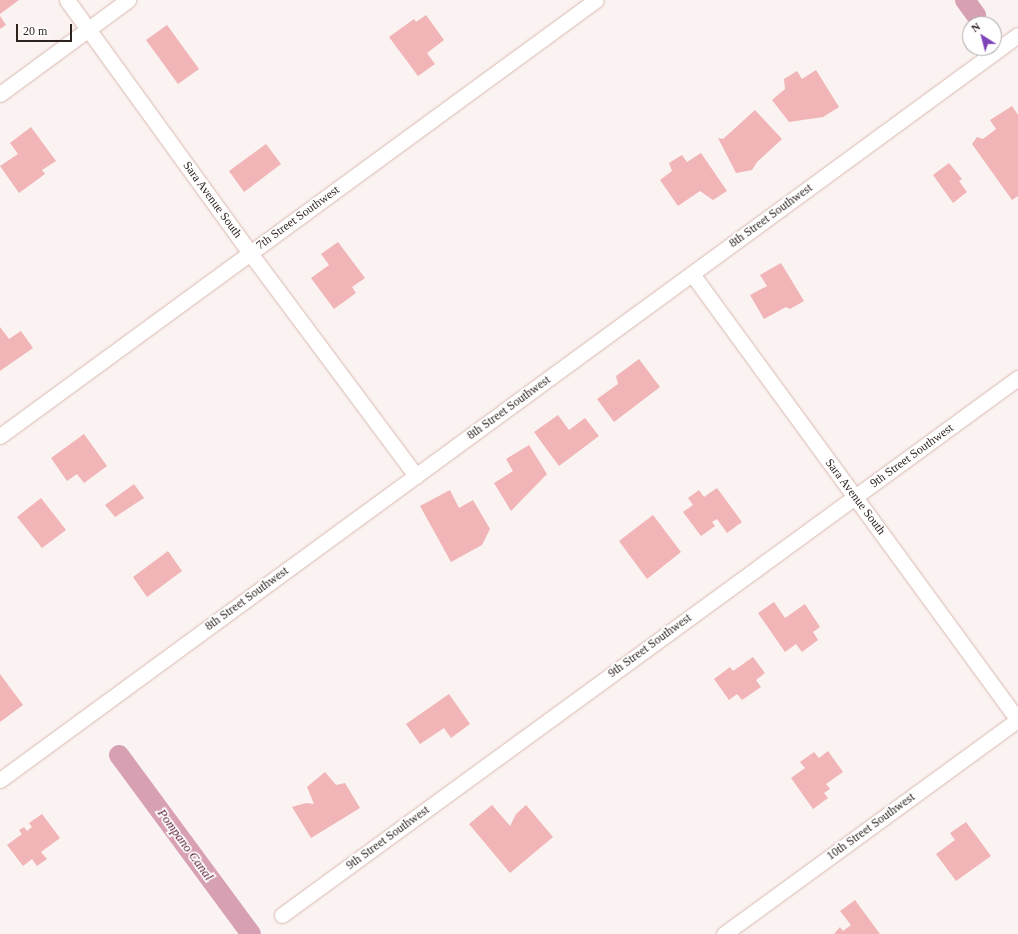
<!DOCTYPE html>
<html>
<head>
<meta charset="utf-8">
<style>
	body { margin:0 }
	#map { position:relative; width:1018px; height:934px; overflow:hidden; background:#faf3f1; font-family:"Times New Roman",serif }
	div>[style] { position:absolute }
	.canal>* { height:20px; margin:-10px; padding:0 10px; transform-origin:10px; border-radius:10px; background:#d8a0b3 }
	.building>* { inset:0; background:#f1b4b7 }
	.roads { filter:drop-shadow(0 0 1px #dab8b0) drop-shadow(0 0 1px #dab8b0) }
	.minor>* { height:15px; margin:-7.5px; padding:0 7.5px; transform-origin:7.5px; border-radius:7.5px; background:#fff }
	span { translate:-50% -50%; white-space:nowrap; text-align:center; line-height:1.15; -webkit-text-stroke:3.5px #fff; paint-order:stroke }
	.street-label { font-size:12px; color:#2f2320 }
	.water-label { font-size:13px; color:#561532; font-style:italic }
	.north { position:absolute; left:962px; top:16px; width:40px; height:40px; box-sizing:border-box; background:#fff; border:1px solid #aca7a6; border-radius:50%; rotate:324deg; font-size:11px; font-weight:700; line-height:16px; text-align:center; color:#2f2320 }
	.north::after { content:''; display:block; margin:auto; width:14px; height:18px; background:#7d43b9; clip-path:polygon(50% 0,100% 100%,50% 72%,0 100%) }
	.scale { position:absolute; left:16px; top:24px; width:56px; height:18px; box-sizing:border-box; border:2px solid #2f2320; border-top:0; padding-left:5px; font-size:12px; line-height:14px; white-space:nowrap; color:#2f2320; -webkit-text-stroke:3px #fff; paint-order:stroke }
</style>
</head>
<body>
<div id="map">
	<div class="canal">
		<i style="left:965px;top:0;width:19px;rotate:54deg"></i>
		<i style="left:119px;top:755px;width:222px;rotate:53.6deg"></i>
	</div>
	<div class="building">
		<i style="clip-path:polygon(0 0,19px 0,0 14px)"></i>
		<i style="clip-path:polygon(426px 15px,444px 40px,427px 53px,435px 64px,418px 76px,389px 37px,414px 19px,416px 22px)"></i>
		<i style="clip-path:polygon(0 16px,6px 25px,0 29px)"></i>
		<i style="clip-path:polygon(167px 25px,199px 69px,178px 84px,146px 40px)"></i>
		<i style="clip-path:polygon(816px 70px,839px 107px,823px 117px,789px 122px,772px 100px,785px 89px,784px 79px,797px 71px,802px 79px)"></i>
		<i style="clip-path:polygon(1012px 106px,1018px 115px,1018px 196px,1012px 200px,972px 144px,977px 137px,983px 139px,996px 129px,990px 120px)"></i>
		<i style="clip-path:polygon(755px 110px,782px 139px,757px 162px,752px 170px,736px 173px,718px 138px,723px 139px)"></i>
		<i style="clip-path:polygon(31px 127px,56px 161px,42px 170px,45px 174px,19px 193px,0 166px,18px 154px,10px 143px)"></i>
		<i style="clip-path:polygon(266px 144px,281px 164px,244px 192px,229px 171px)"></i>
		<i style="clip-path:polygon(701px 153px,727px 191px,713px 200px,700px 191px,678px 206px,660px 180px,672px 171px,669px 163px,682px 155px,687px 162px)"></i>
		<i style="clip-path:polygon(949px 163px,962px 179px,959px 181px,967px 192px,953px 203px,933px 175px)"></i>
		<i style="clip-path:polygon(338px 242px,365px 278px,352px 287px,356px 293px,334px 309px,311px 278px,329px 265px,321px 254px)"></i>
		<i style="clip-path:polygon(781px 263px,804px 301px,790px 309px,786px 307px,764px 319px,750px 295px,767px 286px,760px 275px)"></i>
		<i style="clip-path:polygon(0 327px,9px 339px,21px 331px,33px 348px,0 371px)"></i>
		<i style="clip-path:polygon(639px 359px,660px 387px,614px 422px,597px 399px,618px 384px,616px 376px)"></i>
		<i style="clip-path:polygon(558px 415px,569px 430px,585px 418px,599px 436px,559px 466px,534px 432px)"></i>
		<i style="clip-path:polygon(84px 434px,107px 466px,84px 483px,77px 474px,67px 481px,51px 458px)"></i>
		<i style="clip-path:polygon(529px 445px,547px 474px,511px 511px,494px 483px,513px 471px,506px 459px)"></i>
		<i style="clip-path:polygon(134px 484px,144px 498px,115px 517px,105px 505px)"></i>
		<i style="clip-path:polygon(717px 488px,742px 522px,727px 533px,717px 519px,712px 522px,715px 526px,701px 536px,683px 512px,693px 505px,688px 498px,699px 490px,704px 497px)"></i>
		<i style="clip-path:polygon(450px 490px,459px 508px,473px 500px,490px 529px,482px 545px,451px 562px,420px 506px)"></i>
		<i style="clip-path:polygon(41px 498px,66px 530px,42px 548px,17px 517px)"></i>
		<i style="clip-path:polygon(653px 515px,681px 552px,647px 579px,619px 541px)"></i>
		<i style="clip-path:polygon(168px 551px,182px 571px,147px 597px,133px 577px)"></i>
		<i style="clip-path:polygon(774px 602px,785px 618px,805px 604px,820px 627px,813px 632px,818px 640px,802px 652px,796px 644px,785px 652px,758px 613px)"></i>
		<i style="clip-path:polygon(753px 657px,765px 673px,756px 680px,761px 687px,742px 700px,737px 694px,729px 700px,714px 679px,730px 667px,733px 671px)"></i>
		<i style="clip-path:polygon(0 674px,23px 705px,0 722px)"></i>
		<i style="clip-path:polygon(449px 694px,470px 724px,451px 738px,444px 728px,420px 744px,406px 724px)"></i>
		<i style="clip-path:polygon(828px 751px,843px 772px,826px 784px,830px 789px,824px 793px,828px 798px,813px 809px,791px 778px,805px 768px,800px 762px,814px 752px,819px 758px)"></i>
		<i style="clip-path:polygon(325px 772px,336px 785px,345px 783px,360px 808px,311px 838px,292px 807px,306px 803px,314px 804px,307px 787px)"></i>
		<i style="clip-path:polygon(492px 805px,510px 826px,516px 814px,526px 805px,553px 837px,510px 873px,469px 824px)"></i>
		<i style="clip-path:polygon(42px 814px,60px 838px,41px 852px,47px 859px,37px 866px,32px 859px,23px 866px,7px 845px,22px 834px,19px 830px,24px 827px,27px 831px,32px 827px,29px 823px)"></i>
		<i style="clip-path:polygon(966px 822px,991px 856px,956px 881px,936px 854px,955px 840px,950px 833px)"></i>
		<i style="clip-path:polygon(855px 900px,880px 934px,834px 934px,840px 927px,843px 931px,851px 925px,840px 911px)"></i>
	</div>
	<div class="roads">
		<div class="minor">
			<i style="left:67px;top:0;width:312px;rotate:54.1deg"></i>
			<i style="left:250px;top:253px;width:278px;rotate:53.3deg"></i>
			<i style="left:0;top:94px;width:159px;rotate:-36.3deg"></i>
			<i style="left:692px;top:274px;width:552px;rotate:53.84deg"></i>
			<i style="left:0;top:436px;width:738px;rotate:-36.19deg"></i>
			<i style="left:0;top:780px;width:1261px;rotate:-36.2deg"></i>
			<i style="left:282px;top:915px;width:911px;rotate:-36.12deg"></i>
			<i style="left:724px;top:934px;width:364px;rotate:-36.1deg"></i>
		</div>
	</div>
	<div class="street-label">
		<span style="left:212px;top:200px;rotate:54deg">Sara Avenue South</span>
		<span style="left:771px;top:216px;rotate:-36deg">8th Street Southwest</span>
		<span style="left:298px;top:218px;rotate:-36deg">7th Street Southwest</span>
		<span style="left:509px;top:408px;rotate:-36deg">8th Street Southwest</span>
		<span style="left:912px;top:456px;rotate:-36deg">9th Street Southwest</span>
		<span style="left:855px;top:497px;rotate:53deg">Sara Avenue South</span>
		<span style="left:247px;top:599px;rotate:-36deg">8th Street Southwest</span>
		<span style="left:650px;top:646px;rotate:-36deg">9th Street Southwest</span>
		<span style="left:871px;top:827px;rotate:-36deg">10th Street Southwest</span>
		<span style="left:388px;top:838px;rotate:-36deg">9th Street Southwest</span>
	</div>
	<div class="water-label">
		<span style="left:185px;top:845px;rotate:54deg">Pompano Canal</span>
	</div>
	<div class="north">N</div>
	<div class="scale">20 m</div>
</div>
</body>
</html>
